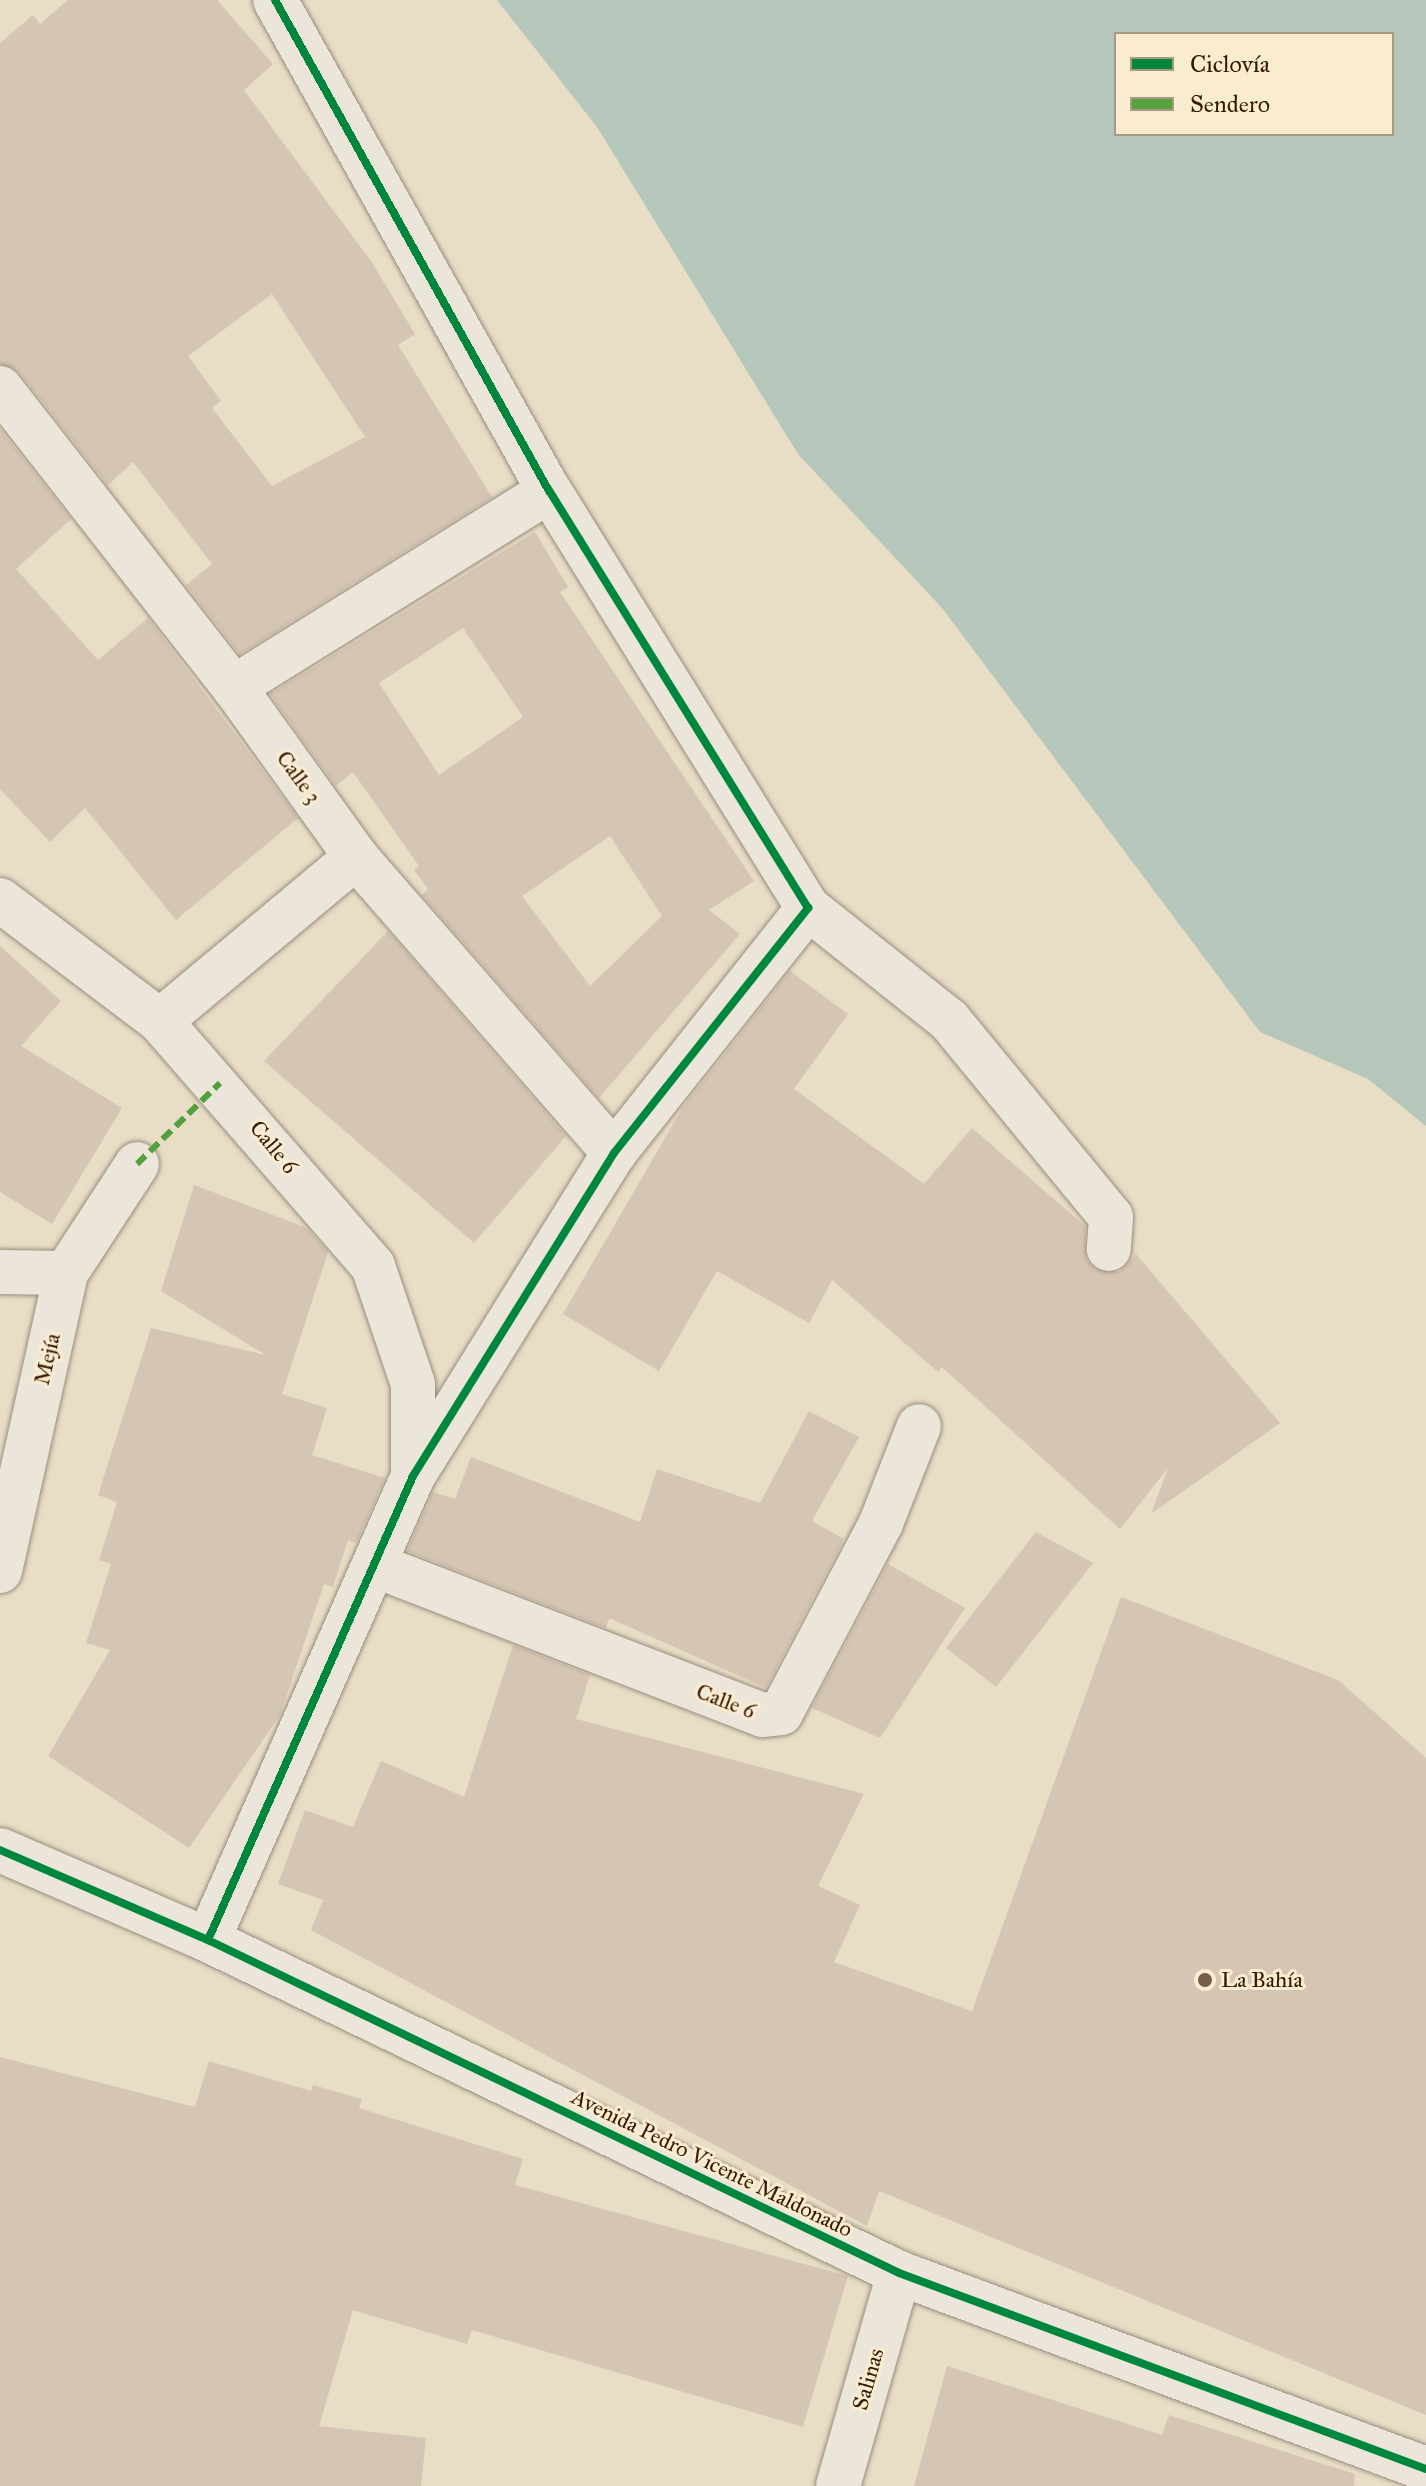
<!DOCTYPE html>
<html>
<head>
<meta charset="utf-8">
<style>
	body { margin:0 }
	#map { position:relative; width:1426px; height:2486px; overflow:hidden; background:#e8ddc5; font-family:"IM FELL Great Primer",serif }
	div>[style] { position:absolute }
	.water>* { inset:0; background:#b4c7ba }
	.building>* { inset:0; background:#d5c5b4 }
	.roads { filter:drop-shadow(0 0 2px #988d7e) drop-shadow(0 0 2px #988d7e) }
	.minor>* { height:44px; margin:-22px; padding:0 22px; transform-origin:22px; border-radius:22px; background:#ebe6d9 }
	.tertiary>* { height:44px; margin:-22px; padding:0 22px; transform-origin:22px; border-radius:22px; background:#ebe6d9 }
	.secondary>* { height:44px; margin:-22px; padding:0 22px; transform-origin:22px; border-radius:22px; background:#ebe6d9 }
	.quiet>* { height:6px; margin-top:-3px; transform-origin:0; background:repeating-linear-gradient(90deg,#53a13d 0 12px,transparent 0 18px) }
	.cycleway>* { height:8px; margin:-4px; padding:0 4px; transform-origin:4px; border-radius:4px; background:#00873e }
	.dots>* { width:22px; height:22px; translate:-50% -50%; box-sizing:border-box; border:4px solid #f9ecd0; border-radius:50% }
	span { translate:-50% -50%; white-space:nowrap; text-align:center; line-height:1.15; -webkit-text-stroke:6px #f9ecd0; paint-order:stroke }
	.street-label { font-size:22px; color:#371905 }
	.poi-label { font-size:22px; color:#371905 }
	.left { translate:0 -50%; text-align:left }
	.legend { position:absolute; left:1114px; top:32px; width:280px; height:104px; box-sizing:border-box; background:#f9ecd0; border:2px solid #ab987f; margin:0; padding:10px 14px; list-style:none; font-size:24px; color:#371905 }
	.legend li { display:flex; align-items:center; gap:16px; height:40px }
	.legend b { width:40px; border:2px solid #ab987f }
</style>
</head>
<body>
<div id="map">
	<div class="water">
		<i style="clip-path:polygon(evenodd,497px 0,1426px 0,1426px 1126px,1368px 1079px,1260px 1032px,942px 608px,798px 454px,597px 127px,497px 0,1116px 34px,1392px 34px,1392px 134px,1116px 134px,1116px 34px)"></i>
	</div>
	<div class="building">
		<i style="clip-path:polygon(evenodd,68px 0,217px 0,273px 64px,244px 90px,371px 261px,415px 334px,398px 345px,492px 497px,240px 654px,186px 585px,212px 564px,133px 462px,108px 485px,20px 373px,0 364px,0 43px,33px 15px,40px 24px,68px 0,272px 294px,365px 437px,272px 486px,212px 408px,221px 401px,188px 356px,272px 294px)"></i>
		<i style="clip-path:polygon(0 429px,71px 519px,16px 569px,98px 660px,148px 618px,298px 818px,176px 920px,85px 808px,50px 842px,0 789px)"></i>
		<i style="clip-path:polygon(evenodd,535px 532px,568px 587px,560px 592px,754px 881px,709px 910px,740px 934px,599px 1098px,422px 895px,428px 889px,414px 870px,419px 866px,353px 772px,336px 786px,270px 694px,535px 532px,463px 628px,523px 717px,439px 775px,379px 683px,463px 628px,535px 532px,610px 836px,662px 916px,590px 986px,522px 896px,610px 836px)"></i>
		<i style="clip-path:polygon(388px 931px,566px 1136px,474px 1243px,264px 1061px)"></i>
		<i style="clip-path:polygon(0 946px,61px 1001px,21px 1046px,122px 1108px,52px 1224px,0 1192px)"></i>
		<i style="clip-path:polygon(790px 971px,848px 1014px,794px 1089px,924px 1184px,972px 1128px,1085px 1226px,1086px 1259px,1095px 1269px,1119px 1272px,1136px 1254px,1280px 1423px,1151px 1514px,1168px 1468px,1120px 1529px,942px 1367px,938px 1372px,832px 1280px,809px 1323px,717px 1271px,659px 1371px,563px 1314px,683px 1107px)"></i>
		<i style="clip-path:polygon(194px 1185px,307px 1228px,328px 1252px,282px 1394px,327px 1408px,312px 1455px,385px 1478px,356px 1543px,348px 1540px,333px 1587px,324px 1584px,280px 1715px,189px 1848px,48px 1756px,110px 1650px,86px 1643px,111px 1564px,99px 1560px,117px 1502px,98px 1495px,151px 1328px,266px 1355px,161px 1291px)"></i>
		<i style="clip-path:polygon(809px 1411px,859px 1437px,812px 1521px,844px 1539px,766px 1688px,609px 1618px,606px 1628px,407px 1551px,433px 1492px,455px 1499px,471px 1457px,640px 1522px,657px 1469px,760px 1503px)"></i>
		<i style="clip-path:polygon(1036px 1532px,1093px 1563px,996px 1687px,946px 1648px)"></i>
		<i style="clip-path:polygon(888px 1564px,965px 1608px,880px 1738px,812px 1708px)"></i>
		<i style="clip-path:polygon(1121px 1597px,1338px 1680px,1426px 1758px,1426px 2415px,879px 2191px,867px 2226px,311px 1930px,323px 1900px,278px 1884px,305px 1810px,353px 1827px,381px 1761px,464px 1797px,513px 1645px,590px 1675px,576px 1719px,864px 1794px,818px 1886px,860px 1905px,834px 1962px,972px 2011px)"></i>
		<i style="clip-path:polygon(0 2057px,195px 2107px,209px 2061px,311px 2091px,313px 2085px,362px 2099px,359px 2108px,523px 2159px,515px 2185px,848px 2276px,803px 2427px,472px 2330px,467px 2344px,353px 2310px,319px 2426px,426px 2438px,421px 2486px,0 2486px)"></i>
		<i style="clip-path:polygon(947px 2366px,1162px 2435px,1169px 2415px,1355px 2474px,1354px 2486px,914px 2486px)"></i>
	</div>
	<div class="roads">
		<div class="minor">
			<i style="left:0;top:388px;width:380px;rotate:52deg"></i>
			<i style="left:234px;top:687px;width:209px;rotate:54.3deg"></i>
			<i style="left:356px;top:857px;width:393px;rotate:48.9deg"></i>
			<i style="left:234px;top:687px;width:371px;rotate:-31.9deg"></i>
			<i style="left:0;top:900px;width:201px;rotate:37.1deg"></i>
			<i style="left:160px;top:1021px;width:325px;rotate:49deg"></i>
			<i style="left:373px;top:1266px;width:125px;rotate:71.3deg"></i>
			<i style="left:413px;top:1384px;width:92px;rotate:90deg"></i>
			<i style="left:808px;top:908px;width:180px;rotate:38.5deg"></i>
			<i style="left:949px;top:1020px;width:255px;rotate:50.6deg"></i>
			<i style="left:1111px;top:1217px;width:32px;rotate:94deg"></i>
			<i style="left:160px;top:1021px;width:256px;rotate:-39.9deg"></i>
			<i style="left:0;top:1272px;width:66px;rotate:0.9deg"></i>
			<i style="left:374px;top:1565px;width:416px;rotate:21.1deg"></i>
			<i style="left:762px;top:1715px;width:19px;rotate:-6deg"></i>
			<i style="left:781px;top:1713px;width:215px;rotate:-62.2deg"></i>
			<i style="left:881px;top:1523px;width:104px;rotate:-68.6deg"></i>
			<i style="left:0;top:1571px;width:305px;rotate:-77.5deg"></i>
			<i style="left:66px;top:1273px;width:130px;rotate:-56.9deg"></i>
			<i style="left:208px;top:1940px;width:507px;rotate:-66.16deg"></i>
			<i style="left:413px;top:1476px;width:380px;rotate:-58.1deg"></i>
			<i style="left:614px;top:1153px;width:313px;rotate:-51.6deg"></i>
			<i style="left:808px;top:908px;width:491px;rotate:-121.8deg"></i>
			<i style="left:549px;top:491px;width:562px;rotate:-119.16deg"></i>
		</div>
		<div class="tertiary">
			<i style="left:838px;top:2486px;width:222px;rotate:-74deg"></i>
		</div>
		<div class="secondary">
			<i style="left:0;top:1850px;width:227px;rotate:23.4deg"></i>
			<i style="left:208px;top:1940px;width:767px;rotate:25.73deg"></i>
			<i style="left:899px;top:2273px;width:562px;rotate:20.4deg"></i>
		</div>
	</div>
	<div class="quiet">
		<i style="left:137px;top:1164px;width:116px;rotate:-44.3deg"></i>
	</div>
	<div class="cycleway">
		<i style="left:0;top:1850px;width:227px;rotate:23.4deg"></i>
		<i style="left:208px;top:1940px;width:767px;rotate:25.73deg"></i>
		<i style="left:899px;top:2273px;width:562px;rotate:20.4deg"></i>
		<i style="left:208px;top:1940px;width:507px;rotate:-66.16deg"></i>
		<i style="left:413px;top:1476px;width:380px;rotate:-58.1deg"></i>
		<i style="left:614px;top:1153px;width:313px;rotate:-51.6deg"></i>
		<i style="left:808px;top:908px;width:491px;rotate:-121.8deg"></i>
		<i style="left:549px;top:491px;width:562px;rotate:-119.16deg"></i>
	</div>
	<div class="dots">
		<i style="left:1205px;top:1980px;background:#755e48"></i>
	</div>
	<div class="street-label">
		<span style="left:299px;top:777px;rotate:54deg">Calle 3</span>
		<span style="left:274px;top:1147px;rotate:50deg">Calle 6</span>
		<span style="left:47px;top:1359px;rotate:-77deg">Mejía</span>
		<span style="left:726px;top:1701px;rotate:21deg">Calle 6</span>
		<span style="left:712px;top:2163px;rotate:26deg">Avenida Pedro Vicente Maldonado</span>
		<span style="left:868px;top:2379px;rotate:-74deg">Salinas</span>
	</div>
	<div class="poi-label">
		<span class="left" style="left:1221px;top:1980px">La Bahía</span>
	</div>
	<ul class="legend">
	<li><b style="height:10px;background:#00873e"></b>Ciclovía</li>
	<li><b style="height:10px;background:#53a13d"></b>Sendero</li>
	</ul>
</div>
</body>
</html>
